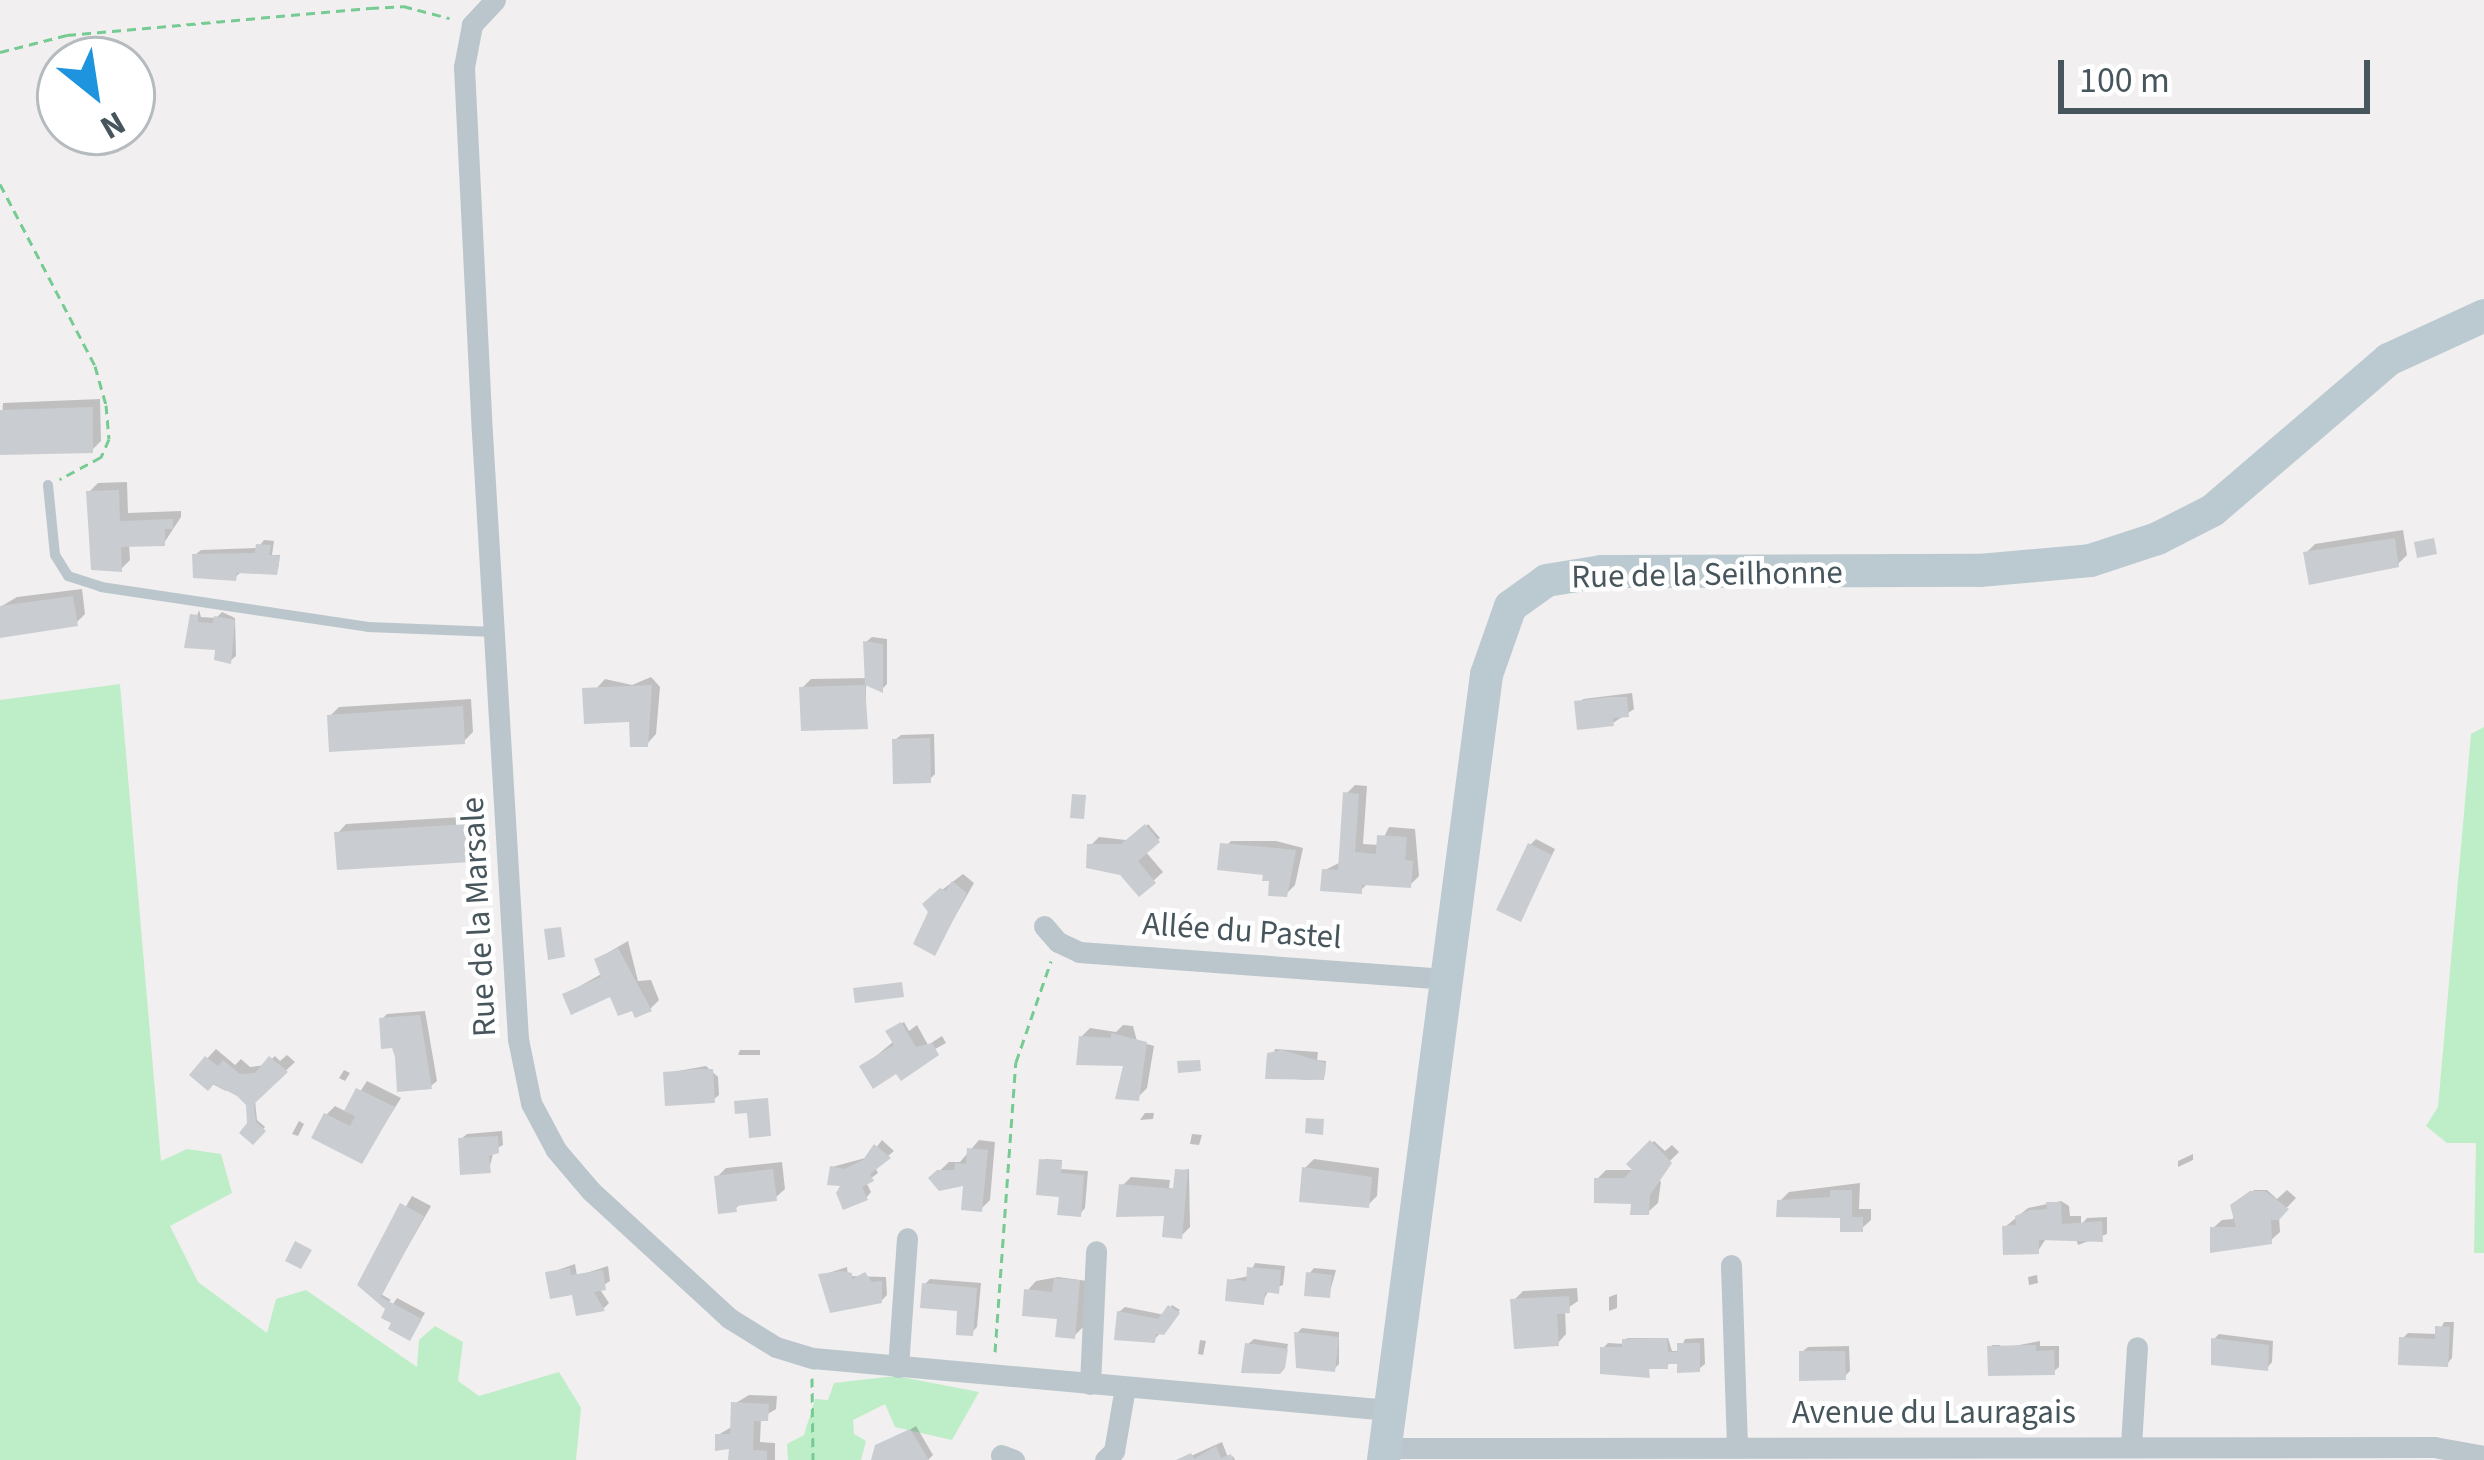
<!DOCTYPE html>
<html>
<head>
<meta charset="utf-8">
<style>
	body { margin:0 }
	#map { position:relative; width:2484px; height:1460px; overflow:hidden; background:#f1efef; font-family:"Source Sans 3",sans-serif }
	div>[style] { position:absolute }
	.green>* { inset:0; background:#beeec8 }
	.shadow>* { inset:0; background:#0003 }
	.building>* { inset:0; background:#c9cdd1 }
	.path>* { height:3px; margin-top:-1.5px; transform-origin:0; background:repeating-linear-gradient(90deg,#76cb92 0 9px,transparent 0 15px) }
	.lane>* { height:10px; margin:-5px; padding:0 5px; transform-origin:5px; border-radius:5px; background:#bac6cb }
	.street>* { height:21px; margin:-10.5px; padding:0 10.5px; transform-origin:10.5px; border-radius:10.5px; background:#bac6cb }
	.secondary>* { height:33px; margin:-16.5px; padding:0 16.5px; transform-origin:16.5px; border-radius:16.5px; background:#bbc9d0 }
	span { translate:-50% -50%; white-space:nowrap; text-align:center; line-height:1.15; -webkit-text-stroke:9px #fff; paint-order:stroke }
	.street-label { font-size:33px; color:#47565c }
	.north { position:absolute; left:36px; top:36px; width:120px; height:120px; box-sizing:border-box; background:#fff; border:3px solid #b5bbbe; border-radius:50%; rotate:150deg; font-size:33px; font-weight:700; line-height:48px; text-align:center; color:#47565c }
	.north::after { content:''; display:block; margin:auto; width:42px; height:54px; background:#1d94dd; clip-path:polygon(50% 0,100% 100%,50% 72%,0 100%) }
	.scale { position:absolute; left:2058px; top:60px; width:312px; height:54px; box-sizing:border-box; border:6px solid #47565c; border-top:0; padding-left:15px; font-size:36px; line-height:42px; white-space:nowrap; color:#47565c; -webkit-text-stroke:9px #fff; paint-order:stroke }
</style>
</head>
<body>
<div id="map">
	<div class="green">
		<i style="clip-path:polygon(120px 684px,161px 1161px,187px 1149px,221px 1154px,232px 1193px,170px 1226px,198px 1282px,267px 1333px,276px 1299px,306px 1290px,417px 1367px,419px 1340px,435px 1326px,463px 1342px,458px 1381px,479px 1396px,559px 1372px,581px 1408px,576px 1460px,0 1460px,0 700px)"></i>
		<i style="clip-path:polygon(2484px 727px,2484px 1253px,2474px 1253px,2476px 1143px,2447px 1143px,2426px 1126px,2438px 1107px,2471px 734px)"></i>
		<i style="clip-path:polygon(896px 1376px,979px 1392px,952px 1440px,895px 1427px,885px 1404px,853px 1420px,854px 1434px,866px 1441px,861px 1460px,788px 1460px,787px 1444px,804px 1435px,815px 1399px,828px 1400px,834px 1383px)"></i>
	</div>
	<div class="shadow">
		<i style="clip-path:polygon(100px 399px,101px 441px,92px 450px,0 452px,3px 403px)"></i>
		<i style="clip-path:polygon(127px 482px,128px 513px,181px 511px,181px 517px,164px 543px,129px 544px,130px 560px,121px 569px,89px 492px,98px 483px)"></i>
		<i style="clip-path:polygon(2403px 530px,2407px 555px,2398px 564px,2306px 553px,2315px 544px)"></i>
		<i style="clip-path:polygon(264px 540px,274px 541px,272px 555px,280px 555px,278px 570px,240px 573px,234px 578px,195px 555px,201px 550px,258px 548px)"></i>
		<i style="clip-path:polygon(82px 589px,85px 614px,76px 623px,0 635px,0 607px,17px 597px)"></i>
		<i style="clip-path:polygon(199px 610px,201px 617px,216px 618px,222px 612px,235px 618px,236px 656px,230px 661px,218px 647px,187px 645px)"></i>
		<i style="clip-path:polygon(872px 637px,887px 639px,887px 684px,882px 689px,866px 682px,866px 726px,802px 688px,811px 679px,868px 678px,866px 642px)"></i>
		<i style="clip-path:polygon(651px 677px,660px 687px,656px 734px,647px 744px,632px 721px,586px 700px,605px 679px,632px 685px)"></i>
		<i style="clip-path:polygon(1632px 693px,1634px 709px,1613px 723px,1577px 705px,1583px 699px)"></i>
		<i style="clip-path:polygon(471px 699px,473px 732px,464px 741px,330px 716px,339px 707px)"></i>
		<i style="clip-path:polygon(934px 734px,935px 774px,929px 780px,895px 740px,901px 735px)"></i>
		<i style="clip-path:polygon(1355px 785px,1367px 786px,1363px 844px,1380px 845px,1389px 827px,1415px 829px,1419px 876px,1410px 885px,1369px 882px,1360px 891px,1325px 870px,1341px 862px,1346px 794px)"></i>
		<i style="clip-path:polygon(478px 816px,480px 850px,471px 859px,337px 834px,346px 824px)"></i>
		<i style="clip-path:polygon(1148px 824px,1160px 838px,1145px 851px,1163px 872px,1140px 893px,1090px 846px,1099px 837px,1135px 841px)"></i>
		<i style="clip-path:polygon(1536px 839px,1555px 849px,1527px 905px,1530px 845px)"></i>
		<i style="clip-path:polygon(1231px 841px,1276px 841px,1303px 848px,1295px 885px,1286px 894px,1266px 872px,1222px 850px)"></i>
		<i style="clip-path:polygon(963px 874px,974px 883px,935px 952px,932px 911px,925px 903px)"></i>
		<i style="clip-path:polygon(628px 941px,638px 981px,651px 980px,659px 1000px,650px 1009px,622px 988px,566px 994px,603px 973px,597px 959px)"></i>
		<i style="clip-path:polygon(425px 1011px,437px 1081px,431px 1086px,382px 1019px,387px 1014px)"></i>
		<i style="clip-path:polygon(904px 1022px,909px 1031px,917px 1025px,928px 1045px,942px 1036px,946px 1043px,897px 1070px,863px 1067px,894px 1041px,891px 1030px)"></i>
		<i style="clip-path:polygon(1123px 1025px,1133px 1026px,1137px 1041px,1154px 1046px,1147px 1088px,1138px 1097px,1126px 1065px,1081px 1037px,1090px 1028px,1116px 1032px)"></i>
		<i style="clip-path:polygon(216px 1049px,235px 1065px,241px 1059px,250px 1067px,265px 1065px,275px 1056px,280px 1061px,287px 1055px,295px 1062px,255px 1100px,257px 1120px,265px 1127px,253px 1141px,248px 1104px,230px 1086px,226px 1091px,193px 1074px)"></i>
		<i style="clip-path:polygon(1275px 1049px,1318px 1052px,1317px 1060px,1326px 1061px,1325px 1075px,1310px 1080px,1268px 1077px)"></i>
		<i style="clip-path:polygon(740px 1050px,760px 1050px,760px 1055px,738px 1055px)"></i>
		<i style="clip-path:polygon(706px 1066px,718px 1077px,719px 1095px,713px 1100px,672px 1072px)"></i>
		<i style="clip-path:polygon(344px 1070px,350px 1073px,345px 1081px,339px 1078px)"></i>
		<i style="clip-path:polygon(367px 1081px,401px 1098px,362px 1160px,326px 1115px,335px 1106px,347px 1112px)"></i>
		<i style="clip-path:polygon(1145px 1113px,1154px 1113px,1153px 1119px,1140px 1120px)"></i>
		<i style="clip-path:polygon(299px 1121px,304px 1124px,298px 1136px,292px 1134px)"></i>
		<i style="clip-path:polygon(502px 1131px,503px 1145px,494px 1150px,489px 1170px,461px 1139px,467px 1134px)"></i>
		<i style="clip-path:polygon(1202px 1135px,1199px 1145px,1190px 1144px,1192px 1134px)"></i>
		<i style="clip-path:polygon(882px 1140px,894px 1151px,875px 1167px,878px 1173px,866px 1182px,871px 1192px,866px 1198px,832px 1167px,869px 1157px)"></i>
		<i style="clip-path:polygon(979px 1140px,995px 1142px,990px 1200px,981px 1209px,967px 1183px,932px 1178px,949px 1162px,960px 1162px)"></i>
		<i style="clip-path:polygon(1654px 1141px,1665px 1151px,1672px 1145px,1679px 1152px,1655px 1176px,1661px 1182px,1658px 1203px,1648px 1212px,1597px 1179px,1606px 1170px,1636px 1170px,1630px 1164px)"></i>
		<i style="clip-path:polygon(2193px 1154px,2193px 1160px,2178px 1167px,2178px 1161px)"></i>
		<i style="clip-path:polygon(1044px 1159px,1062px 1160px,1061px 1169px,1088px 1171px,1085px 1208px,1080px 1214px)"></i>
		<i style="clip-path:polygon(1314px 1159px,1379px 1168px,1377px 1196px,1368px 1205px,1305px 1168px)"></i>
		<i style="clip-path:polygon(782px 1162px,785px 1189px,775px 1198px,742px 1202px,735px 1209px,717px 1177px,726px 1168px)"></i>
		<i style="clip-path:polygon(1189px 1169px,1190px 1227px,1181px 1236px,1167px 1212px,1122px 1186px,1131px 1177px,1170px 1180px,1169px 1188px,1176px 1189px,1178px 1171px)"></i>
		<i style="clip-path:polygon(1860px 1183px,1859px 1209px,1871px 1209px,1871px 1220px,1861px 1229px,1843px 1215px,1780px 1201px,1789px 1192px)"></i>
		<i style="clip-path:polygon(2254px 1190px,2267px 1190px,2277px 1199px,2287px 1190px,2296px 1198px,2279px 1216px,2280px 1232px,2271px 1240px,2218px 1250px,2213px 1228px,2222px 1220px,2233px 1219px,2233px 1206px)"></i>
		<i style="clip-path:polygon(412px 1196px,431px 1206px,381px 1294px,391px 1300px,385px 1305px,361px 1284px)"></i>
		<i style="clip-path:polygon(2061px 1201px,2069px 1206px,2070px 1216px,2081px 1216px,2081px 1225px,2087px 1218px,2107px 1217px,2107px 1234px,2078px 1245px,2076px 1239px,2047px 1237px,2038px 1251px,2005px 1227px,2028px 1208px)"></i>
		<i style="clip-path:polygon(1255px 1263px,1285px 1266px,1283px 1285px,1269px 1290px,1263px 1301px,1230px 1280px,1249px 1276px)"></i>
		<i style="clip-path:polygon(575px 1264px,577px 1276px,608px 1266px,610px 1281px,599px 1288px,609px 1303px,604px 1308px,578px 1312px,574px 1292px,549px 1273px)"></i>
		<i style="clip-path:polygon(847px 1267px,848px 1276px,886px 1277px,887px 1295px,881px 1301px,822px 1275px)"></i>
		<i style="clip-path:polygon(1314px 1268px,1336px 1270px,1329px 1295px,1309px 1274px)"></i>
		<i style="clip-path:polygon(2037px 1275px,2038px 1283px,2029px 1285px,2028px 1277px)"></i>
		<i style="clip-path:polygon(1058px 1277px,1087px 1281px,1083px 1327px,1074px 1336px,1060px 1311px,1027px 1291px,1036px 1281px)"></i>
		<i style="clip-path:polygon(930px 1279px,981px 1283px,977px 1327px,971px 1333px,960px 1308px,925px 1284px)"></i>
		<i style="clip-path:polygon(1577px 1288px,1578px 1301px,1565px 1310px,1566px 1334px,1557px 1344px,1514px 1300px,1523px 1291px)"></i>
		<i style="clip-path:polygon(1617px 1294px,1617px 1308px,1609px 1311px,1609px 1297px)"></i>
		<i style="clip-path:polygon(397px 1298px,425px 1313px,410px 1337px,385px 1316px)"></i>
		<i style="clip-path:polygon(1172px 1305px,1180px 1310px,1154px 1340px,1119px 1312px,1125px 1307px,1165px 1315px)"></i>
		<i style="clip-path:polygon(2444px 1322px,2454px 1322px,2452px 1358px,2447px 1364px,2402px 1339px,2408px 1333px,2438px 1334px)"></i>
		<i style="clip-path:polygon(1302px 1328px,1339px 1332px,1339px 1364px,1334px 1369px,1297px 1333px)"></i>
		<i style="clip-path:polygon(2219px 1334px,2273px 1341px,2272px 1362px,2267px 1368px,2214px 1339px)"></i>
		<i style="clip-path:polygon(1627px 1338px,1668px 1338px,1672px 1351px,1680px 1351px,1685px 1339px,1704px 1338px,1705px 1364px,1699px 1369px,1680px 1357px,1666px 1366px,1603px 1348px,1608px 1343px,1625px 1344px)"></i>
		<i style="clip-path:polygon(1254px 1339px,1288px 1344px,1284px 1365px,1248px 1344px)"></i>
		<i style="clip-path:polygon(1200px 1340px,1206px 1341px,1203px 1355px,1198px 1354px)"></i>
		<i style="clip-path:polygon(2040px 1341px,2040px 1346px,2059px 1346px,2059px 1367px,2053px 1372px,1991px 1373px,1992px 1345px,2000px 1345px,2000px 1355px,2008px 1347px)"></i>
		<i style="clip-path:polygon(1849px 1346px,1850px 1371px,1844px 1377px,1802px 1352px,1808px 1347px)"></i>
		<i style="clip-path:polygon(749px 1395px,777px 1396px,776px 1409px,761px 1418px,760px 1442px,775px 1443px,775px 1460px,731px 1460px,732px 1446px,718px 1435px,733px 1426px,734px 1404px)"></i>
		<i style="clip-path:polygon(916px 1426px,933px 1455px,928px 1460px,873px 1460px,878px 1449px)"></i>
		<i style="clip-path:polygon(1222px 1442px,1229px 1460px,1233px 1456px,1235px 1460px,1182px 1460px)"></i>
	</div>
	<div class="building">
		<i style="clip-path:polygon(93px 407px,93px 453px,0 455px,0 410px)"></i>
		<i style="clip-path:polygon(119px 490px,120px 521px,173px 519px,173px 529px,165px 529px,165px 546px,121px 547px,122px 572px,91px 570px,86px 491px)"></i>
		<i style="clip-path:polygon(2395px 538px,2399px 567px,2309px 585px,2303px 552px)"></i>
		<i style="clip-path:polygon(2434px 538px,2437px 554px,2417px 558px,2414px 542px)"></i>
		<i style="clip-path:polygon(256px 544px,271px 545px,269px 555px,280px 556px,277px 575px,237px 573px,236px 581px,193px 578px,192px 554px,255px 553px)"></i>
		<i style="clip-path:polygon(73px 596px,78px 626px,0 638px,0 606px)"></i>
		<i style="clip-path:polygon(190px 614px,198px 615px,198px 622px,213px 623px,214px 616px,235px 620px,231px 664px,214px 660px,215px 650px,184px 648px)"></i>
		<i style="clip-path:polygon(863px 641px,883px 644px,883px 693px,865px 685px)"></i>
		<i style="clip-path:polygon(652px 685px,648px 747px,630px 747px,629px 722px,584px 724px,582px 688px)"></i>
		<i style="clip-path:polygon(865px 685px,868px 729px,801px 731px,799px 687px)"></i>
		<i style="clip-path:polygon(1611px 697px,1627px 697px,1629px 717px,1613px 718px,1614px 726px,1577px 730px,1574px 701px)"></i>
		<i style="clip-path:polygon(463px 706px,465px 744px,329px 752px,327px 715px)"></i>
		<i style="clip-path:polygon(930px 738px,931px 783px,893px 784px,892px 739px)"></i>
		<i style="clip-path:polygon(1343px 792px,1359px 794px,1355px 852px,1376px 854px,1377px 835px,1407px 837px,1405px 860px,1413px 861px,1411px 888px,1362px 885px,1362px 894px,1320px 891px,1322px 869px,1338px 870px)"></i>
		<i style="clip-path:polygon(1072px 794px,1086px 795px,1084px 819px,1070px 818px)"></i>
		<i style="clip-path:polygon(470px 824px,472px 862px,337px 870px,334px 832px)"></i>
		<i style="clip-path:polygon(1145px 824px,1160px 842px,1138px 861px,1156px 883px,1139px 897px,1120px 875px,1086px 868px,1087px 844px,1121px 844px)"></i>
		<i style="clip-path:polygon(1220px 843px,1296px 850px,1287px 897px,1268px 896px,1269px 881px,1262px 881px,1263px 875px,1217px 870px)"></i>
		<i style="clip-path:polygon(1528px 843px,1552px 855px,1521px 922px,1496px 910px)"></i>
		<i style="clip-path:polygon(952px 881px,967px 893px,935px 956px,913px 944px,928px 912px,922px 904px,940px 888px,946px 891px)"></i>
		<i style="clip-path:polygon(561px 927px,565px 957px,548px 960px,544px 929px)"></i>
		<i style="clip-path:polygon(618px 948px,652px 1011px,635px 1018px,632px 1011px,618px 1016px,610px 997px,571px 1015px,562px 994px,601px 977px,594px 959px)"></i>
		<i style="clip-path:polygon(902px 982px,904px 997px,855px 1003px,853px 988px)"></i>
		<i style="clip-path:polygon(420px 1015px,432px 1089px,397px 1092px,395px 1057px,392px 1048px,381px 1049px,379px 1018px)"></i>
		<i style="clip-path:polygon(901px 1022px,916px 1047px,932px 1043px,939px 1055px,901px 1081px,896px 1074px,873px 1089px,859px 1066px,894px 1045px,885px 1031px)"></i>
		<i style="clip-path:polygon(1111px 1033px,1147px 1042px,1139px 1101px,1115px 1099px,1123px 1066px,1076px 1065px,1079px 1036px,1111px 1038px)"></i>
		<i style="clip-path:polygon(1282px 1050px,1326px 1063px,1324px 1080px,1265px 1079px,1267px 1053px)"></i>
		<i style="clip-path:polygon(205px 1056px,218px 1066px,223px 1060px,240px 1074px,255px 1073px,269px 1056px,288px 1072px,254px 1104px,256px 1122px,266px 1131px,253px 1145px,239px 1133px,247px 1123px,246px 1105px,237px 1096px,214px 1084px,208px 1091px,189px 1075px)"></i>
		<i style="clip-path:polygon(1200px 1060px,1201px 1071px,1178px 1073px,1177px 1061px)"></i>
		<i style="clip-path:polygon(702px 1069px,713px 1069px,715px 1103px,665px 1106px,663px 1072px)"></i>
		<i style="clip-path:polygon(356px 1088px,395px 1107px,362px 1164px,311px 1138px,324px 1113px,350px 1126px,355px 1116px,344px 1111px)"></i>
		<i style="clip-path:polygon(768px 1098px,771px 1136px,749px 1138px,747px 1113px,735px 1114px,734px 1101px)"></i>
		<i style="clip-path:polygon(1306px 1118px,1324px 1119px,1323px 1135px,1305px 1133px)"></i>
		<i style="clip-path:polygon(498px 1136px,499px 1153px,489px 1156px,491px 1173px,460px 1175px,458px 1138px)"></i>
		<i style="clip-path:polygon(1650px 1140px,1672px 1163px,1650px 1195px,1649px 1215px,1630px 1215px,1631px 1204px,1594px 1203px,1594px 1178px,1624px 1178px,1632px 1170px,1626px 1164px)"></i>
		<i style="clip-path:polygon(874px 1144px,891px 1158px,870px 1174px,874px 1181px,862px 1187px,868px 1200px,843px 1210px,836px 1193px,840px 1186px,827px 1185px,830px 1166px,844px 1169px,863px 1160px)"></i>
		<i style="clip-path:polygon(967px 1148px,988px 1150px,982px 1212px,961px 1210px,963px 1186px,939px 1191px,928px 1178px,937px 1170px,954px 1170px,955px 1163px,966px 1164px)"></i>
		<i style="clip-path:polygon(1039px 1159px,1062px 1161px,1061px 1173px,1084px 1175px,1081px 1217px,1057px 1215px,1059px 1197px,1036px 1195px)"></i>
		<i style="clip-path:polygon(1302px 1167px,1372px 1177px,1369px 1208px,1299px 1202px)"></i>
		<i style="clip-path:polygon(773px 1169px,777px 1201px,736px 1206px,737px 1212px,718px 1214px,714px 1176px)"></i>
		<i style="clip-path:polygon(1175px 1169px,1188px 1170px,1182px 1239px,1162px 1237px,1164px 1216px,1116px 1217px,1119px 1184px,1173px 1189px)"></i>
		<i style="clip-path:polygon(1830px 1190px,1852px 1190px,1852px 1217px,1863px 1217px,1863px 1232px,1840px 1232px,1840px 1218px,1776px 1217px,1777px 1200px,1830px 1197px)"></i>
		<i style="clip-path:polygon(2250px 1191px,2265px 1191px,2289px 1209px,2279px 1220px,2271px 1220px,2272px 1244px,2210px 1253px,2210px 1227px,2236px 1227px,2230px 1205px)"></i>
		<i style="clip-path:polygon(2046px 1202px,2061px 1202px,2062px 1224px,2102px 1221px,2103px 1242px,2039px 1240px,2039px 1254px,2003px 1255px,2002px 1226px,2016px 1225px,2015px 1216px,2030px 1210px,2047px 1209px)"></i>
		<i style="clip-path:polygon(400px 1203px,424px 1216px,381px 1297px,422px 1319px,410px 1341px,388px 1329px,391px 1323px,381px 1318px,385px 1309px,357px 1285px)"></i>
		<i style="clip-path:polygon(295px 1241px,312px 1250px,301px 1269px,285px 1261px)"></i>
		<i style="clip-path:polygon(1247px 1267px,1281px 1270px,1279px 1294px,1265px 1292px,1264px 1305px,1225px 1301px,1227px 1279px,1246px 1281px)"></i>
		<i style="clip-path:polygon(570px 1268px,571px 1275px,603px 1270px,606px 1290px,594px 1292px,605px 1311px,576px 1316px,572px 1295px,550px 1299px,545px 1272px)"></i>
		<i style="clip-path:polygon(842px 1271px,852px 1273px,852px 1279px,865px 1272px,872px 1282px,882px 1281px,882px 1303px,830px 1313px,818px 1274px)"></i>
		<i style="clip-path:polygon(1306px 1272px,1332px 1275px,1330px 1298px,1304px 1296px)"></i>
		<i style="clip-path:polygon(1054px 1278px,1080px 1280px,1075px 1339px,1055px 1337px,1057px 1319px,1022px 1316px,1024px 1289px,1052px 1292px)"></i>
		<i style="clip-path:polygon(922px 1283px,977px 1288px,973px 1336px,956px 1335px,957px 1311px,920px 1308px)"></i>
		<i style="clip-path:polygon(1569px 1296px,1570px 1313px,1557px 1314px,1559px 1346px,1514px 1349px,1510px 1299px)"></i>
		<i style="clip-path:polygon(1168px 1305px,1180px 1313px,1164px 1335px,1156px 1334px,1155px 1343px,1114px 1340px,1117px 1311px,1158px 1319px)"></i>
		<i style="clip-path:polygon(2435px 1326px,2450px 1327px,2448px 1367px,2398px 1365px,2399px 1337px,2435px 1339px)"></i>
		<i style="clip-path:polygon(1294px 1332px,1339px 1337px,1335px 1372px,1296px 1368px)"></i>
		<i style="clip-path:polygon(1667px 1338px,1668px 1352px,1677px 1352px,1677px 1343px,1700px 1343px,1700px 1372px,1677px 1373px,1677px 1364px,1668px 1364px,1668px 1369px,1649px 1369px,1650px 1378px,1600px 1374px,1600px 1347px,1622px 1347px,1622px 1339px)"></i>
		<i style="clip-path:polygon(2211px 1338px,2269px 1345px,2268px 1371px,2211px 1365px)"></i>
		<i style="clip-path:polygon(1245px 1343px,1288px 1349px,1285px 1368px,1280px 1374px,1241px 1373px)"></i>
		<i style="clip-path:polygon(2036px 1345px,2036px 1351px,2054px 1350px,2055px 1375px,1988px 1376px,1987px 1346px)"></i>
		<i style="clip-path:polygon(1799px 1351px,1845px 1351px,1846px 1380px,1799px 1381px)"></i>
		<i style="clip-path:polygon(731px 1402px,769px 1404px,768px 1421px,754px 1421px,753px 1450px,767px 1451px,767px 1460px,728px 1460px,729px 1449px,715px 1451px,715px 1434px,730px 1434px)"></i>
		<i style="clip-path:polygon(910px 1429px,929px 1460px,871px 1460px,875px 1445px)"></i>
		<i style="clip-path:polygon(1216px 1446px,1221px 1458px,1231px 1454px,1233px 1460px,1176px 1460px,1191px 1453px,1194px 1459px)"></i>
	</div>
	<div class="path">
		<i style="left:0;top:52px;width:69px;rotate:-14.2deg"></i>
		<i style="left:67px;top:35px;width:304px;rotate:-5.1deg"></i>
		<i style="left:370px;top:8px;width:33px;rotate:-3deg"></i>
		<i style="left:403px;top:6px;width:48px;rotate:14.6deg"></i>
		<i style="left:0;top:184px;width:205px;rotate:62.4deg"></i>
		<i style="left:95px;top:366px;width:41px;rotate:74.2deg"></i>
		<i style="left:106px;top:405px;width:34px;rotate:85deg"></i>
		<i style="left:109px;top:439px;width:20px;rotate:114deg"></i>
		<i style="left:101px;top:457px;width:47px;rotate:151.8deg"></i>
		<i style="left:995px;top:1352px;width:291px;rotate:-85.9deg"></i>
		<i style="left:1016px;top:1062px;width:107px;rotate:-70.9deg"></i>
		<i style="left:812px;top:1378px;width:82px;rotate:89.3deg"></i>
	</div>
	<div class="lane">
		<i style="left:48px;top:485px;width:70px;rotate:84.3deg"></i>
		<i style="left:55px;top:555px;width:25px;rotate:58deg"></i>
		<i style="left:68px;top:576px;width:35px;rotate:18deg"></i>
		<i style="left:101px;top:587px;width:270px;rotate:8.5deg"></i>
		<i style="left:368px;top:627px;width:127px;rotate:2.3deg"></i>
	</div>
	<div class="street">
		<i style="left:495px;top:0;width:34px;rotate:133deg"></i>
		<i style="left:472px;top:25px;width:43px;rotate:100.8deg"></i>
		<i style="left:464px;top:67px;width:366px;rotate:87.2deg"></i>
		<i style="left:482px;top:433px;width:607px;rotate:86.6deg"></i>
		<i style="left:518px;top:1039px;width:65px;rotate:78.5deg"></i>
		<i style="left:531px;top:1103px;width:53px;rotate:62deg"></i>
		<i style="left:556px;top:1150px;width:54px;rotate:49.5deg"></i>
		<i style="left:591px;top:1191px;width:188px;rotate:42.6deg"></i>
		<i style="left:729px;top:1318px;width:55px;rotate:31.7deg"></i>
		<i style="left:776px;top:1347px;width:39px;rotate:17deg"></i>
		<i style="left:813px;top:1358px;width:578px;rotate:5.16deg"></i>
		<i style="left:1044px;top:926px;width:21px;rotate:49deg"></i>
		<i style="left:1058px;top:942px;width:23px;rotate:25deg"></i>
		<i style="left:1079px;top:952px;width:367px;rotate:4.2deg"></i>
		<i style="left:1731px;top:1265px;width:182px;rotate:88.1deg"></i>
		<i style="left:898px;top:1367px;width:129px;rotate:-86deg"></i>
		<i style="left:1090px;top:1384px;width:133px;rotate:-87.4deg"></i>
		<i style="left:2131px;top:1445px;width:98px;rotate:-86.5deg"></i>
		<i style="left:1384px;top:1448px;width:1050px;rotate:-0.05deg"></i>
		<i style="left:2434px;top:1447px;width:51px;rotate:10.2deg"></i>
		<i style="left:1001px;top:1455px;width:14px;rotate:21deg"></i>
		<i style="left:1105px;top:1460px;width:13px;rotate:-45deg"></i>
		<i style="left:1114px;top:1451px;width:65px;rotate:-80.2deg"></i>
	</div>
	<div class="secondary">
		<i style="left:1383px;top:1460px;width:793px;rotate:-82.53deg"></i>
		<i style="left:1486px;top:674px;width:72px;rotate:-70.6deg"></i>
		<i style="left:1510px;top:606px;width:44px;rotate:-35.8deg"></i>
		<i style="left:1546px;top:580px;width:56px;rotate:-9.3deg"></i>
		<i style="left:1601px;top:571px;width:378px;rotate:-0.2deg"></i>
		<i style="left:1979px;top:570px;width:111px;rotate:-5.1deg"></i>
		<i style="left:2090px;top:560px;width:71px;rotate:-18.2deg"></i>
		<i style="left:2157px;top:538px;width:62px;rotate:-27deg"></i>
		<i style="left:2212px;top:510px;width:232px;rotate:-40.6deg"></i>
		<i style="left:2388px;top:359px;width:106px;rotate:-24.6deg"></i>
	</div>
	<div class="street-label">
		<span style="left:1707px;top:575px;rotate:-1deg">Rue de la Seilhonne</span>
		<span style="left:479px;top:917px;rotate:-93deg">Rue de la Marsale</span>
		<span style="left:1242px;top:931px;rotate:4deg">Allée du Pastel</span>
		<span style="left:1934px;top:1413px">Avenue du Lauragais</span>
	</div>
	<div class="north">N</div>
	<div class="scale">100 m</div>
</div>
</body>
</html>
